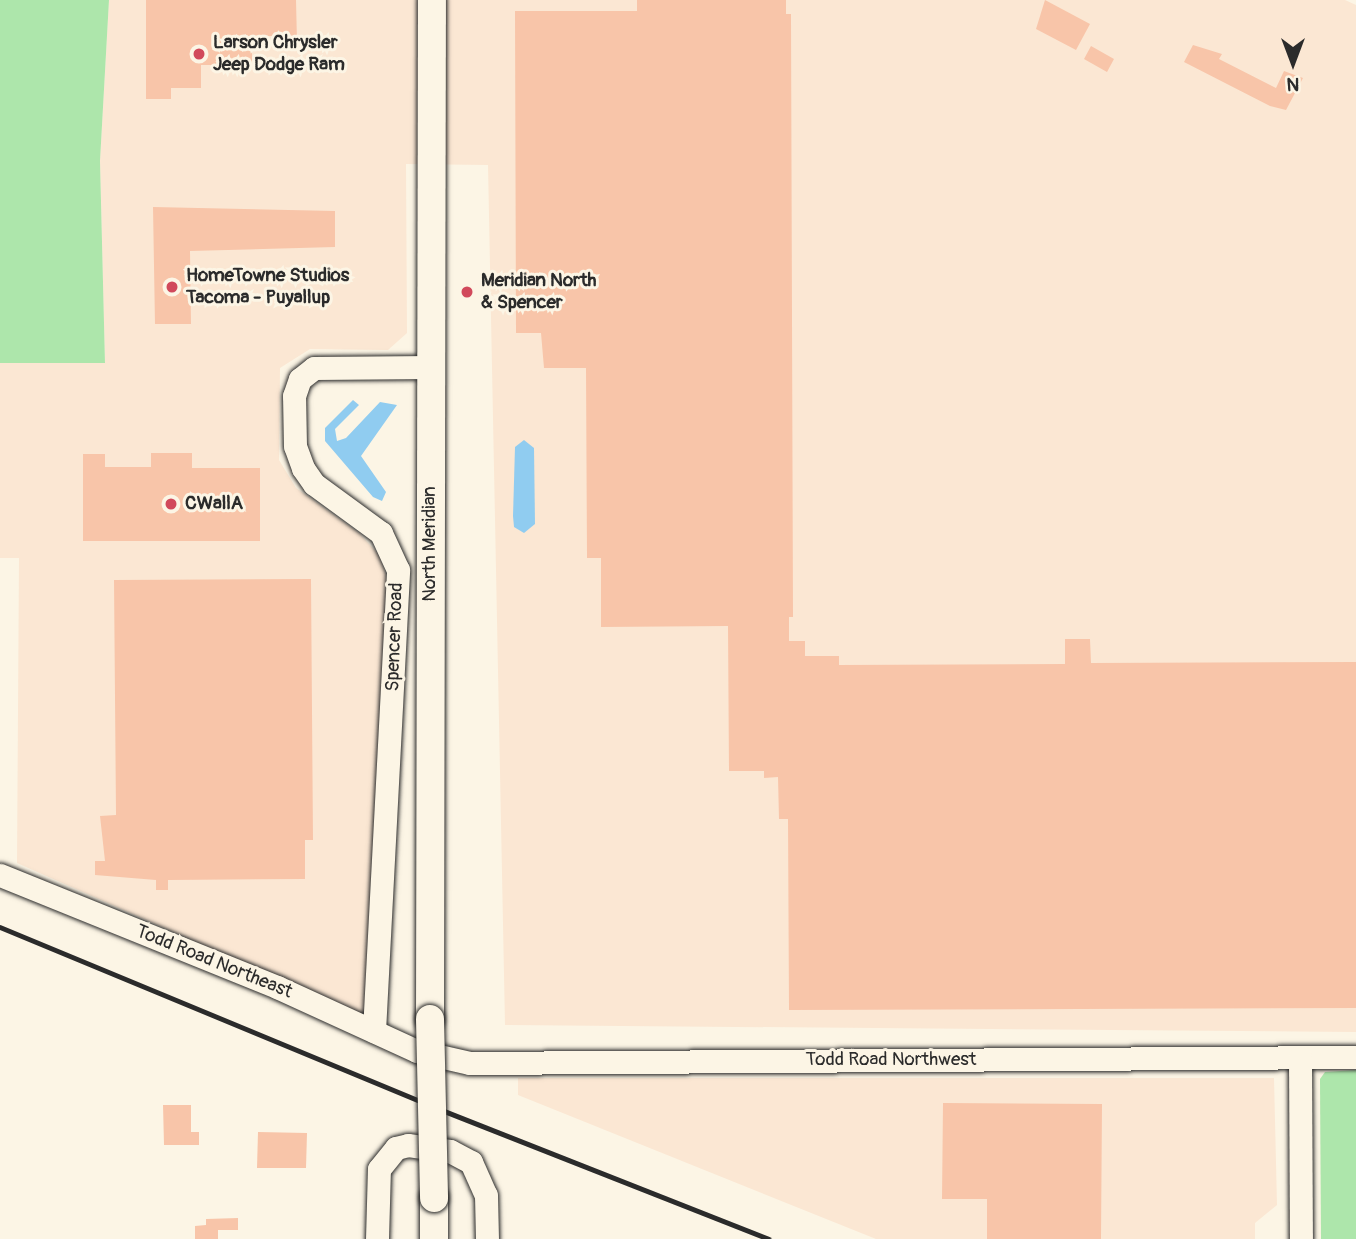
<!DOCTYPE html>
<html>
<head>
<meta charset="utf-8">
<style>
	body { margin:0 }
	#map { position:relative; width:1356px; height:1239px; overflow:hidden; background:#fcf5e5; font-family:Pangolin,sans-serif }
	div>[style] { position:absolute }
	.built>* { inset:0; background:#fbe7d3 }
	.green>* { inset:0; background:#ade6ab }
	.water>* { inset:0; background:#90ccf0 }
	.building>* { inset:0; background:#f8c5a9 }
	.roads { filter:drop-shadow(0 0 2px #2b2b2b) drop-shadow(0 0 2px #2b2b2b) }
	.minor>* { height:23px; margin:-11.5px; padding:0 11.5px; transform-origin:11.5px; border-radius:11.5px; background:#fcf5e5 }
	.major>* { height:28px; margin:-14px; padding:0 14px; transform-origin:14px; border-radius:14px; background:#fcf5e5 }
	.rail>* { height:4.5px; margin:-2.25px; padding:0 2.25px; transform-origin:2.25px; border-radius:2.25px; background:#2b2b2b }
	.bridges { filter:drop-shadow(0 0 2px #2b2b2b) drop-shadow(0 0 2px #2b2b2b) }
	.major-bridge>* { height:28px; margin:-14px; padding:0 14px; transform-origin:14px; border-radius:14px; background:#fcf5e5 }
	.dots>* { width:19px; height:19px; translate:-50% -50%; box-sizing:border-box; border:4px solid #fcf5e5; border-radius:50% }
	span { translate:-50% -50%; white-space:nowrap; text-align:center; line-height:1.15; -webkit-text-stroke:6px #fcf5e5; paint-order:stroke }
	.poi-label { font-size:19px; color:#2b2b2b; font-weight:700 }
	.left { translate:0 -50%; text-align:left }
	.street-label { font-size:19px; color:#2b2b2b }
	.north { position:absolute; left:1258px; top:28px; width:70px; height:70px; -webkit-text-stroke:5px #fcf5e5; paint-order:stroke; rotate:180deg; font-size:19px; font-weight:700; line-height:28px; text-align:center; color:#2b2b2b }
	.north::after { content:''; display:block; margin:auto; width:24px; height:32px; background:#2b2b2b; clip-path:polygon(50% 0,100% 100%,50% 72%,0 100%) }
</style>
</head>
<body>
<div id="map">
	<div class="built">
		<i style="clip-path:polygon(109px 0,1345px 0,1356px 5px,1356px 1032px,505px 1025px,488px 165px,406px 164px,407px 333px,388px 350px,310px 349px,280px 368px,279px 460px,296px 488px,359px 533px,380px 556px,387px 579px,366px 1017px,17px 863px,19px 558px,0 558px,0 363px,105px 363px,100px 161px)"></i>
		<i style="clip-path:polygon(518px 1078px,1274px 1078px,1277px 1205px,1255px 1223px,1255px 1239px,876px 1239px,518px 1095px)"></i>
	</div>
	<div class="green">
		<i style="clip-path:polygon(0 0,109px 0,100px 161px,105px 363px,0 363px)"></i>
		<i style="clip-path:polygon(1356px 1070px,1356px 1239px,1321px 1239px,1320px 1079px,1325px 1072px)"></i>
	</div>
	<div class="water">
		<i style="clip-path:polygon(353px 400px,359px 405px,335px 429px,337px 441px,346px 438px,380px 402px,397px 405px,361px 456px,386px 492px,382px 501px,373px 497px,325px 441px,325px 428px)"></i>
		<i style="clip-path:polygon(524px 440px,534px 448px,535px 524px,524px 533px,514px 527px,513px 516px,515px 447px)"></i>
	</div>
	<div class="building">
		<i style="clip-path:polygon(146px 0,296px 0,297px 42px,290px 34px,280px 44px,273px 36px,252px 36px,252px 65px,201px 65px,201px 88px,171px 88px,171px 99px,146px 99px)"></i>
		<i style="clip-path:polygon(637px 0,786px 0,786px 14px,791px 14px,793px 617px,789px 617px,789px 641px,805px 641px,805px 656px,839px 656px,839px 665px,1065px 664px,1065px 639px,1090px 639px,1091px 663px,1356px 662px,1356px 1008px,789px 1010px,788px 819px,779px 819px,778px 777px,764px 778px,764px 771px,729px 771px,728px 626px,601px 627px,601px 558px,587px 558px,586px 368px,544px 368px,541px 333px,516px 333px,515px 11px,637px 11px)"></i>
		<i style="clip-path:polygon(1045px 0,1090px 24px,1076px 50px,1036px 29px)"></i>
		<i style="clip-path:polygon(1193px 45px,1222px 54px,1219px 59px,1276px 88px,1284px 71px,1303px 78px,1286px 110px,1270px 106px,1184px 62px)"></i>
		<i style="clip-path:polygon(1091px 46px,1114px 59px,1107px 72px,1084px 59px)"></i>
		<i style="clip-path:polygon(153px 207px,335px 211px,335px 247px,190px 251px,191px 324px,155px 324px)"></i>
		<i style="clip-path:polygon(151px 453px,192px 453px,192px 468px,260px 468px,260px 541px,83px 541px,83px 454px,105px 454px,105px 467px,151px 467px)"></i>
		<i style="clip-path:polygon(311px 579px,313px 840px,305px 840px,305px 879px,168px 880px,168px 890px,156px 890px,156px 880px,95px 875px,95px 861px,105px 861px,100px 816px,116px 815px,114px 580px)"></i>
		<i style="clip-path:polygon(943px 1103px,1102px 1104px,1101px 1239px,987px 1239px,987px 1199px,942px 1199px)"></i>
		<i style="clip-path:polygon(163px 1105px,191px 1105px,191px 1132px,199px 1132px,199px 1145px,164px 1145px)"></i>
		<i style="clip-path:polygon(258px 1132px,307px 1133px,306px 1168px,257px 1168px)"></i>
		<i style="clip-path:polygon(238px 1218px,238px 1230px,218px 1230px,218px 1239px,195px 1239px,195px 1226px,206px 1225px,206px 1219px)"></i>
	</div>
	<div class="roads">
		<div class="minor">
			<i style="left:0;top:875px;width:299px;rotate:22deg"></i>
			<i style="left:277px;top:987px;width:154px;rotate:24.6deg"></i>
			<i style="left:417px;top:1051px;width:54px;rotate:12.8deg"></i>
			<i style="left:470px;top:1063px;width:886px;rotate:-0.39deg"></i>
			<i style="left:374px;top:1031px;width:462px;rotate:-87deg"></i>
			<i style="left:398px;top:570px;width:41px;rotate:-114.7deg"></i>
			<i style="left:381px;top:533px;width:83px;rotate:-143.8deg"></i>
			<i style="left:314px;top:484px;width:19px;rotate:-125deg"></i>
			<i style="left:303px;top:468px;width:23px;rotate:-110deg"></i>
			<i style="left:295px;top:446px;width:50px;rotate:-91.1deg"></i>
			<i style="left:294px;top:396px;width:18px;rotate:-71deg"></i>
			<i style="left:300px;top:379px;width:18px;rotate:-38deg"></i>
			<i style="left:314px;top:368px;width:117px;rotate:-0.5deg"></i>
			<i style="left:1300px;top:1057px;width:182px;rotate:89.7deg"></i>
			<i style="left:377px;top:1239px;width:70px;rotate:-88.4deg"></i>
			<i style="left:379px;top:1169px;width:27px;rotate:-51deg"></i>
			<i style="left:396px;top:1148px;width:12px;rotate:-14deg"></i>
			<i style="left:408px;top:1145px;width:42px;rotate:8.1deg"></i>
			<i style="left:450px;top:1151px;width:24px;rotate:28deg"></i>
			<i style="left:471px;top:1162px;width:36px;rotate:66deg"></i>
			<i style="left:486px;top:1195px;width:44px;rotate:88.7deg"></i>
		</div>
		<div class="major">
			<i style="left:430px;top:1019px;width:1019px;rotate:-89.89deg"></i>
			<i style="left:434px;top:1198px;width:41px;rotate:90deg"></i>
		</div>
	</div>
	<div class="rail">
		<i style="left:0;top:927px;width:464px;rotate:22.5deg"></i>
		<i style="left:429px;top:1105px;width:365px;rotate:21.5deg"></i>
	</div>
	<div class="bridges">
		<div class="major-bridge">
			<i style="left:430px;top:1019px;width:179px;rotate:88.7deg"></i>
		</div>
	</div>
	<div class="dots">
		<i style="left:199px;top:54px;background:#d1495b"></i>
		<i style="left:172px;top:287px;background:#d1495b"></i>
		<i style="left:467px;top:292px;background:#d1495b"></i>
		<i style="left:171px;top:504px;background:#d1495b"></i>
	</div>
	<div class="poi-label">
		<span class="left" style="left:213px;top:54px">Larson Chrysler<br>Jeep Dodge Ram</span>
		<span class="left" style="left:186px;top:287px">HomeTowne Studios<br>Tacoma - Puyallup</span>
		<span class="left" style="left:481px;top:292px">Meridian North<br>&amp; Spencer</span>
		<span class="left" style="left:185px;top:504px">CWallA</span>
	</div>
	<div class="street-label">
		<span style="left:430px;top:544px;rotate:-90deg">North Meridian</span>
		<span style="left:395px;top:637px;rotate:-88deg">Spencer Road</span>
		<span style="left:214px;top:962px;rotate:22deg">Todd Road Northeast</span>
		<span style="left:891px;top:1060px">Todd Road Northwest</span>
	</div>
	<div class="north">N</div>
</div>
</body>
</html>
